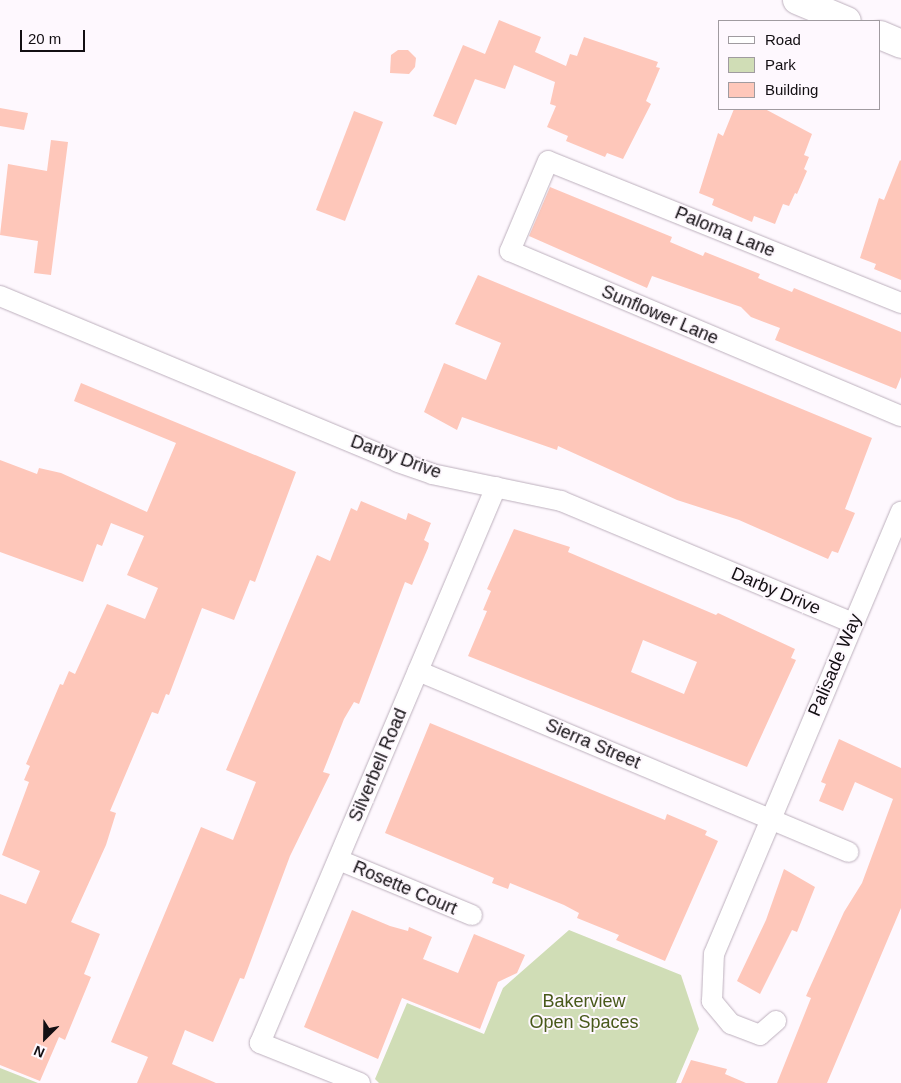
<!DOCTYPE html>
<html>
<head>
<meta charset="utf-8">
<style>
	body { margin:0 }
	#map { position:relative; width:901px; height:1083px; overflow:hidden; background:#fef8fe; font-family:Arial,sans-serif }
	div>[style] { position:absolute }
	.green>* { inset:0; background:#d0ddb6 }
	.building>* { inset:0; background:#fec7ba }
	.roads { filter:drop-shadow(0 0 1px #bdb0bd) drop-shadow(0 0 1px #bdb0bd) }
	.street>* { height:20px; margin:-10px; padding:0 10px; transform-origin:10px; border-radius:10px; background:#fff }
	.primary>* { height:28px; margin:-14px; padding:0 14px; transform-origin:14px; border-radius:14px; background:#fff }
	span { translate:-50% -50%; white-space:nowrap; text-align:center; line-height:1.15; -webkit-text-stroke:4px #fef8fe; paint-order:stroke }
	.street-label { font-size:18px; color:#130f13 }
	.park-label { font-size:18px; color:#48591a }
	.legend { position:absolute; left:718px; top:20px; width:162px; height:90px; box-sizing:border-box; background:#fef8fe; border:1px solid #a09ba0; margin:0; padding:6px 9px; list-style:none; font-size:15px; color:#130f13 }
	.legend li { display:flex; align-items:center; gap:10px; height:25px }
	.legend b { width:25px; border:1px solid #a09ba0 }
	.north { position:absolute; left:20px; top:1013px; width:50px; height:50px; -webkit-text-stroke:4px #fef8fe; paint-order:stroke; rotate:203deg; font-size:14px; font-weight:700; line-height:20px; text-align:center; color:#130f13 }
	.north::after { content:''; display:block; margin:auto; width:18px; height:22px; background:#130f13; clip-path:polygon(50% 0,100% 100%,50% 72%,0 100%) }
	.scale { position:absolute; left:20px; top:30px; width:65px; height:22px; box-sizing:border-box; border:2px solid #130f13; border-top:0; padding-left:6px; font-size:15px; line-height:18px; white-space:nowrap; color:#130f13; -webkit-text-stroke:4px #fef8fe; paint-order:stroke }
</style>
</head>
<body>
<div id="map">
	<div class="green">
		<i style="clip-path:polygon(569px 930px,681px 975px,699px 1029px,676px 1083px,379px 1083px,375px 1079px,407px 1003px,484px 1034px,503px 988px)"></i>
		<i style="clip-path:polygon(0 1068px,38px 1083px,0 1083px)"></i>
	</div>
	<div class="building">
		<i style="clip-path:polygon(499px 20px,541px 37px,535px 52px,566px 66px,570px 54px,577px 56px,584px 37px,658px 62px,656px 67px,660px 68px,646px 101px,651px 104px,623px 159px,607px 153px,605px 157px,566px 141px,568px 136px,547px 127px,556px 106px,550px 104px,555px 82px,514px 65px,505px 89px,475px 79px,456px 125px,433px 116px,463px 45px,485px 54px)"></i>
		<i style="clip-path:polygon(398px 50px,408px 50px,416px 58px,415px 67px,409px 74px,390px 73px,391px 55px)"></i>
		<i style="clip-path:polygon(0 108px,28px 113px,24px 130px,0 126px)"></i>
		<i style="clip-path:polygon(734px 109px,765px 109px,812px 134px,804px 155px,809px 157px,804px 169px,807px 171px,797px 194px,795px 193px,789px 206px,783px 204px,775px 224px,754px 216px,752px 222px,712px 205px,714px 199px,699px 193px,718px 133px,723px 136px)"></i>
		<i style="clip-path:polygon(354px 111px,383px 122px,345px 221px,316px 210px)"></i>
		<i style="clip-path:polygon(51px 140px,68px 142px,51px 275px,34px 273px,38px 241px,0 235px,8px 164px,47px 171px)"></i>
		<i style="clip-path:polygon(900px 160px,901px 161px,901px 280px,874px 269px,876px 264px,860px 258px,879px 198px,884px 200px)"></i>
		<i style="clip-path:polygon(550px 187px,672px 237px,670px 242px,703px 256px,705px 252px,760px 274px,758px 278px,792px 292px,794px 288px,901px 332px,901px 377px,896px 389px,775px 340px,780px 328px,751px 317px,741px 307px,652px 276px,647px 288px,529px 236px)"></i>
		<i style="clip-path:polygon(478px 275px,872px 438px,845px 509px,855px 513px,838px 553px,832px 551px,828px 559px,739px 520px,677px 500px,558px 446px,557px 450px,462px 417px,457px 430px,424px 412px,444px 363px,486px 380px,501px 343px,455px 324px)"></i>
		<i style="clip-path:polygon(81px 383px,296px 472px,255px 582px,250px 580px,234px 620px,202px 608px,169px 695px,166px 694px,158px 714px,152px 712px,110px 811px,116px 813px,106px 845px,71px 922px,100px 934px,84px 974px,91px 977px,65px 1040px,59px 1037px,40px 1081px,0 1065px,0 894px,26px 904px,40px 871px,2px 855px,29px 782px,24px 780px,30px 766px,26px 764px,60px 684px,63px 685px,69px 671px,75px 674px,107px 604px,145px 619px,158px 588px,127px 575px,144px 536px,111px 523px,102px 546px,97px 544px,83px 582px,0 552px,0 460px,37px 474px,39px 468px,61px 473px,147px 512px,176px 443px,74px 401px)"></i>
		<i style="clip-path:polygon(361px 501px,406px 520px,408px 513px,431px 523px,424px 540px,429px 543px,428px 548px,412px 585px,405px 582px,359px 704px,354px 702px,344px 719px,323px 772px,330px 774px,290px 856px,244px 979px,240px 978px,213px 1042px,185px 1030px,172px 1064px,216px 1083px,137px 1083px,148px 1057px,111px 1042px,201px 827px,233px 840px,256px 782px,226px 770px,317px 555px,330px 561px,351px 508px,357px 511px)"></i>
		<i style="clip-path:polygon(evenodd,514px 529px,570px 547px,568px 552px,716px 615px,718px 613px,795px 649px,791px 658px,796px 660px,747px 767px,468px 656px,487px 611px,483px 610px,491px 591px,487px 589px,514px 529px,643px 640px,697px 662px,684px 694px,631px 672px,643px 640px)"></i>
		<i style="clip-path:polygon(430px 723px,665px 820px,667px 814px,707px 831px,705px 835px,718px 841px,665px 961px,616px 940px,619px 935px,577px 918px,579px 913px,564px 905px,510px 883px,508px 889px,492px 883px,494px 878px,385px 833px)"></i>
		<i style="clip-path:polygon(839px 739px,901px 768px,901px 908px,827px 1083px,777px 1083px,811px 998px,806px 996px,844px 912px,862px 883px,893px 799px,855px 782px,843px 811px,819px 801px,826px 784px,821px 782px)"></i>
		<i style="clip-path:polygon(784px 869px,815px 887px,797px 932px,792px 930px,760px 994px,737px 981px,766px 920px)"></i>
		<i style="clip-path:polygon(352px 910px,390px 926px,408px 931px,409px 927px,432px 937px,423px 959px,458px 973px,474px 934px,525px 955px,517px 973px,498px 982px,480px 1029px,402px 998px,378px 1059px,304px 1027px)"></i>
		<i style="clip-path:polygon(691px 1060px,727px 1069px,725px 1074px,746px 1083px,681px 1083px)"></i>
	</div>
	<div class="roads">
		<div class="street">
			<i style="left:0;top:296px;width:431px;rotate:22.6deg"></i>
			<i style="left:398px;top:462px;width:36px;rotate:19deg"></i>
			<i style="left:432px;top:474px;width:132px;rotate:11.8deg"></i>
			<i style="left:561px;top:501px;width:316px;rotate:22.7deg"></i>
			<i style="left:901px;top:303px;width:380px;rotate:-158.1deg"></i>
			<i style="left:548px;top:161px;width:98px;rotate:112.9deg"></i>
			<i style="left:510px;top:251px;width:424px;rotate:22.9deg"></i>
			<i style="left:418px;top:671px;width:467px;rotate:22.8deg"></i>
			<i style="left:339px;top:860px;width:144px;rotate:22.5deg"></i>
			<i style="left:776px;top:1021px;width:21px;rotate:139deg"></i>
			<i style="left:760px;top:1035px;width:31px;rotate:-159deg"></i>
			<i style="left:731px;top:1024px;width:30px;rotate:-130deg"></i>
			<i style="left:712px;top:1001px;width:47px;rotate:-87.6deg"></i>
			<i style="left:714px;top:954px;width:480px;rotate:-67.1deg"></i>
			<i style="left:360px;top:1083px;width:108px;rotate:-158.2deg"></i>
			<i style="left:260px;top:1043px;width:604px;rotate:-67deg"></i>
		</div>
		<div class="primary">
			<i style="left:797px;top:0;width:54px;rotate:22.8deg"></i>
			<i style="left:880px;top:35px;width:23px;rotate:23deg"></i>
		</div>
	</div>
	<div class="street-label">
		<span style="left:725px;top:232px;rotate:22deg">Paloma Lane</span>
		<span style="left:660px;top:315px;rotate:23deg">Sunflower Lane</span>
		<span style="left:396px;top:457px;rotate:20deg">Darby Drive</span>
		<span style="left:776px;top:591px;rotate:23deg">Darby Drive</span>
		<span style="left:835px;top:665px;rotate:-67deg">Palisade Way</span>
		<span style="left:593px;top:744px;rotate:23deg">Sierra Street</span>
		<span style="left:378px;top:765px;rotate:-67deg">Silverbell Road</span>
		<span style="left:405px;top:888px;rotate:23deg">Rosette Court</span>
	</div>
	<div class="park-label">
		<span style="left:584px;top:1012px">Bakerview<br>Open Spaces</span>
	</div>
	<ul class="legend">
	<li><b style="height:6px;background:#fff"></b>Road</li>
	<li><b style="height:14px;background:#d0ddb6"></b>Park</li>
	<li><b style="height:14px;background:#fec7ba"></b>Building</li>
	</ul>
	<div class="north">N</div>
	<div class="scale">20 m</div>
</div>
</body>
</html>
